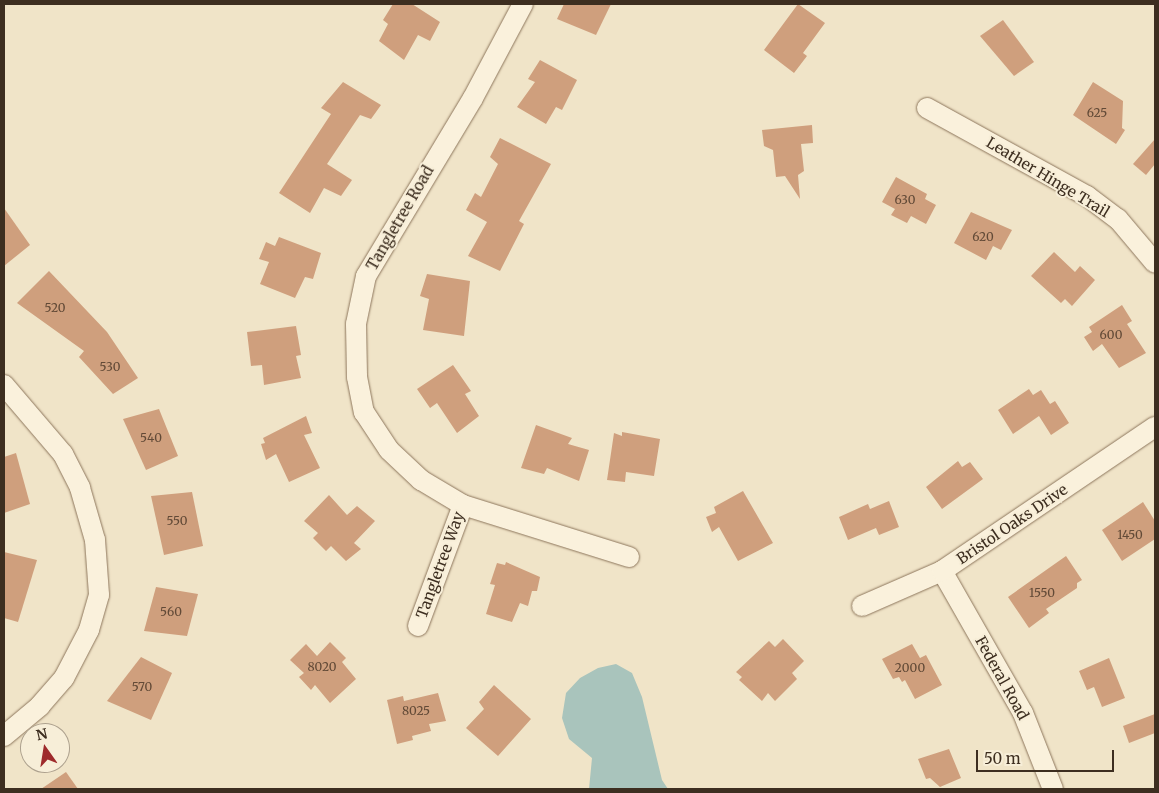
<!DOCTYPE html>
<html>
<head>
<meta charset="utf-8">
<style>
	body { margin:0 }
	#map { position:relative; width:1159px; height:793px; overflow:hidden; background:#f0e4c8; font-family:Merriweather,serif }
	div>[style] { position:absolute }
	.water>* { inset:0; background:#a9c4bc }
	.building>* { inset:0; background:#cf9f7d }
	.roads { filter:drop-shadow(0 0 1px #8d765c) drop-shadow(0 0 1px #8d765c) }
	.minor>* { height:20px; margin:-10px; padding:0 10px; transform-origin:10px; border-radius:10px; background:#faf1dc }
	span { translate:-50% -50%; white-space:nowrap; text-align:center; line-height:1.15; -webkit-text-stroke:4px #f7eed8; paint-order:stroke }
	.number-label { font-size:12px; color:#624a37 }
	.number-label span { -webkit-text-stroke-width:0 }
	.street-label { font-size:15px; color:#3d2e20 }
	.frame { position:absolute; inset:0; border:5px solid #3d2e20; pointer-events:none }
	.north { position:absolute; left:20px; top:723px; width:50px; height:50px; box-sizing:border-box; background:#f7eed8; border:1px solid #ada18e; border-radius:50%; rotate:347deg; font-size:14px; font-weight:700; line-height:20px; text-align:center; color:#3d2e20 }
	.north::after { content:''; display:block; margin:auto; width:18px; height:22px; background:#9e2a2b; clip-path:polygon(50% 0,100% 100%,50% 72%,0 100%) }
	.scale { position:absolute; left:976px; top:750px; width:138px; height:22px; box-sizing:border-box; border:2px solid #3d2e20; border-top:0; padding-left:6px; font-size:15px; line-height:18px; white-space:nowrap; color:#3d2e20; -webkit-text-stroke:4px #f7eed8; paint-order:stroke }
</style>
</head>
<body>
<div id="map">
	<div class="water">
		<i style="clip-path:polygon(616px 664px,632px 673px,642px 697px,662px 780px,668px 789px,589px 789px,592px 758px,569px 739px,562px 718px,566px 693px,580px 678px,598px 668px)"></i>
	</div>
	<div class="building">
		<i style="clip-path:polygon(393px 4px,412px 4px,440px 22px,430px 41px,418px 35px,404px 60px,379px 41px,388px 24px,383px 20px)"></i>
		<i style="clip-path:polygon(564px 4px,611px 4px,596px 35px,557px 19px)"></i>
		<i style="clip-path:polygon(798px 4px,825px 23px,803px 53px,807px 56px,794px 73px,764px 50px)"></i>
		<i style="clip-path:polygon(1003px 20px,1034px 62px,1014px 76px,980px 36px)"></i>
		<i style="clip-path:polygon(540px 60px,577px 80px,562px 110px,556px 107px,546px 124px,517px 107px,535px 82px,528px 79px)"></i>
		<i style="clip-path:polygon(343px 82px,381px 105px,371px 119px,360px 115px,327px 164px,352px 180px,341px 196px,324px 188px,310px 213px,279px 193px,331px 114px,321px 108px)"></i>
		<i style="clip-path:polygon(1093px 82px,1123px 101px,1122px 128px,1125px 130px,1116px 144px,1073px 115px)"></i>
		<i style="clip-path:polygon(812px 125px,813px 143px,801px 144px,804px 171px,798px 175px,800px 199px,785px 176px,776px 177px,773px 150px,764px 146px,762px 130px)"></i>
		<i style="clip-path:polygon(500px 138px,551px 164px,519px 221px,524px 224px,500px 271px,468px 256px,487px 222px,466px 210px,475px 193px,481px 197px,498px 164px,490px 157px)"></i>
		<i style="clip-path:polygon(1155px 139px,1155px 164px,1146px 175px,1133px 164px)"></i>
		<i style="clip-path:polygon(896px 177px,927px 194px,925px 199px,936px 205px,926px 224px,911px 216px,907px 223px,891px 215px,895px 209px,882px 202px)"></i>
		<i style="clip-path:polygon(4px 208px,30px 245px,4px 266px)"></i>
		<i style="clip-path:polygon(971px 212px,1012px 230px,1001px 250px,993px 246px,986px 260px,954px 243px)"></i>
		<i style="clip-path:polygon(279px 237px,321px 253px,313px 279px,305px 277px,295px 298px,260px 284px,269px 262px,259px 259px,266px 242px,275px 246px)"></i>
		<i style="clip-path:polygon(1054px 252px,1075px 272px,1080px 266px,1095px 280px,1072px 306px,1065px 299px,1061px 303px,1031px 276px)"></i>
		<i style="clip-path:polygon(49px 271px,107px 332px,138px 378px,113px 394px,79px 357px,84px 351px,17px 303px)"></i>
		<i style="clip-path:polygon(427px 274px,470px 281px,464px 336px,423px 330px,429px 299px,420px 296px)"></i>
		<i style="clip-path:polygon(1122px 305px,1132px 321px,1127px 324px,1146px 353px,1119px 368px,1102px 344px,1093px 351px,1084px 337px,1092px 332px,1089px 327px)"></i>
		<i style="clip-path:polygon(296px 326px,301px 355px,296px 356px,301px 378px,264px 385px,262px 365px,251px 366px,247px 332px)"></i>
		<i style="clip-path:polygon(453px 365px,471px 391px,465px 394px,479px 416px,457px 433px,437px 403px,430px 408px,417px 389px)"></i>
		<i style="clip-path:polygon(1029px 389px,1033px 395px,1041px 390px,1050px 404px,1055px 401px,1069px 423px,1051px 435px,1039px 416px,1013px 434px,998px 410px)"></i>
		<i style="clip-path:polygon(159px 409px,178px 456px,146px 470px,123px 419px)"></i>
		<i style="clip-path:polygon(306px 416px,312px 433px,304px 435px,320px 468px,289px 482px,276px 454px,266px 460px,261px 444px,265px 443px,263px 438px)"></i>
		<i style="clip-path:polygon(536px 425px,572px 438px,568px 444px,589px 450px,579px 481px,547px 468px,544px 474px,521px 468px)"></i>
		<i style="clip-path:polygon(622px 432px,660px 439px,654px 476px,626px 472px,625px 482px,607px 480px,614px 433px,622px 436px)"></i>
		<i style="clip-path:polygon(16px 453px,30px 504px,4px 513px,4px 457px)"></i>
		<i style="clip-path:polygon(958px 461px,962px 467px,970px 462px,983px 479px,942px 509px,926px 487px)"></i>
		<i style="clip-path:polygon(743px 491px,773px 543px,738px 561px,719px 527px,712px 532px,706px 517px,716px 513px,714px 507px)"></i>
		<i style="clip-path:polygon(192px 492px,203px 546px,164px 555px,151px 496px)"></i>
		<i style="clip-path:polygon(329px 495px,347px 515px,357px 506px,375px 521px,354px 543px,361px 549px,346px 561px,331px 546px,326px 551px,313px 538px,318px 533px,304px 521px)"></i>
		<i style="clip-path:polygon(889px 501px,899px 527px,879px 535px,876px 528px,848px 540px,839px 517px,868px 504px,870px 509px)"></i>
		<i style="clip-path:polygon(1143px 502px,1155px 521px,1155px 539px,1122px 561px,1102px 530px)"></i>
		<i style="clip-path:polygon(4px 552px,37px 560px,18px 622px,4px 618px)"></i>
		<i style="clip-path:polygon(1066px 556px,1082px 580px,1077px 583px,1077px 588px,1046px 609px,1049px 613px,1029px 628px,1008px 597px)"></i>
		<i style="clip-path:polygon(506px 562px,540px 577px,537px 591px,532px 591px,528px 606px,520px 603px,512px 622px,486px 614px,495px 585px,490px 584px,497px 563px,505px 565px)"></i>
		<i style="clip-path:polygon(156px 587px,198px 594px,187px 636px,144px 631px)"></i>
		<i style="clip-path:polygon(783px 639px,804px 661px,792px 673px,797px 679px,775px 701px,768px 693px,762px 701px,739px 680px,742px 677px,736px 672px,769px 641px,775px 647px)"></i>
		<i style="clip-path:polygon(330px 642px,346px 658px,342px 662px,356px 679px,330px 703px,315px 685px,311px 690px,299px 677px,304px 673px,290px 660px,306px 644px,317px 656px)"></i>
		<i style="clip-path:polygon(912px 644px,920px 658px,926px 655px,942px 685px,915px 699px,905px 680px,902px 682px,899px 677px,893px 679px,882px 659px)"></i>
		<i style="clip-path:polygon(141px 657px,172px 673px,151px 720px,107px 701px)"></i>
		<i style="clip-path:polygon(1109px 658px,1125px 698px,1102px 707px,1094px 687px,1087px 690px,1079px 671px)"></i>
		<i style="clip-path:polygon(494px 685px,531px 719px,498px 756px,466px 728px,484px 709px,479px 702px)"></i>
		<i style="clip-path:polygon(438px 693px,446px 721px,429px 724px,431px 731px,412px 736px,413px 740px,397px 744px,387px 700px,403px 696px,404px 701px)"></i>
		<i style="clip-path:polygon(1155px 714px,1155px 733px,1129px 743px,1123px 726px)"></i>
		<i style="clip-path:polygon(949px 749px,961px 778px,940px 787px,930px 778px,926px 779px,918px 759px)"></i>
		<i style="clip-path:polygon(66px 772px,78px 789px,41px 789px)"></i>
	</div>
	<div class="roads">
		<div class="minor">
			<i style="left:523px;top:4px;width:106px;rotate:118deg"></i>
			<i style="left:473px;top:98px;width:208px;rotate:121deg"></i>
			<i style="left:366px;top:276px;width:49px;rotate:101.8deg"></i>
			<i style="left:356px;top:324px;width:53px;rotate:88.9deg"></i>
			<i style="left:357px;top:377px;width:36px;rotate:79deg"></i>
			<i style="left:364px;top:412px;width:45px;rotate:56.7deg"></i>
			<i style="left:389px;top:450px;width:44px;rotate:43.2deg"></i>
			<i style="left:421px;top:480px;width:49px;rotate:30.8deg"></i>
			<i style="left:463px;top:505px;width:174px;rotate:17.4deg"></i>
			<i style="left:927px;top:108px;width:183px;rotate:28.8deg"></i>
			<i style="left:1087px;top:196px;width:39px;rotate:37deg"></i>
			<i style="left:1118px;top:219px;width:57px;rotate:49.9deg"></i>
			<i style="left:4px;top:385px;width:91px;rotate:49.5deg"></i>
			<i style="left:63px;top:454px;width:38px;rotate:63deg"></i>
			<i style="left:80px;top:488px;width:54px;rotate:73.9deg"></i>
			<i style="left:95px;top:540px;width:55px;rotate:85.8deg"></i>
			<i style="left:99px;top:595px;width:36px;rotate:106deg"></i>
			<i style="left:89px;top:630px;width:54px;rotate:117.5deg"></i>
			<i style="left:64px;top:678px;width:37px;rotate:131deg"></i>
			<i style="left:40px;top:706px;width:47px;rotate:140.2deg"></i>
			<i style="left:942px;top:571px;width:163px;rotate:60.3deg"></i>
			<i style="left:1023px;top:713px;width:82px;rotate:68.5deg"></i>
			<i style="left:862px;top:606px;width:87px;rotate:-23.6deg"></i>
			<i style="left:942px;top:571px;width:257px;rotate:-34.1deg"></i>
			<i style="left:418px;top:626px;width:129px;rotate:-69.6deg"></i>
		</div>
	</div>
	<div class="number-label">
		<span style="left:1097px;top:113px">625</span>
		<span style="left:905px;top:200px">630</span>
		<span style="left:983px;top:237px">620</span>
		<span style="left:55px;top:308px">520</span>
		<span style="left:1111px;top:335px">600</span>
		<span style="left:110px;top:367px">530</span>
		<span style="left:151px;top:438px">540</span>
		<span style="left:177px;top:521px">550</span>
		<span style="left:1130px;top:535px">1450</span>
		<span style="left:1042px;top:593px">1550</span>
		<span style="left:171px;top:612px">560</span>
		<span style="left:322px;top:667px">8020</span>
		<span style="left:910px;top:668px">2000</span>
		<span style="left:142px;top:687px">570</span>
		<span style="left:416px;top:711px">8025</span>
	</div>
	<div class="street-label">
		<span style="left:1048px;top:177px;rotate:31deg">Leather Hinge Trail</span>
		<span style="left:400px;top:218px;rotate:-60deg">Tangletree Road</span>
		<span style="left:1012px;top:524px;rotate:-34deg">Bristol Oaks Drive</span>
		<span style="left:440px;top:565px;rotate:-70deg">Tangletree Way</span>
		<span style="left:1002px;top:678px;rotate:61deg">Federal Road</span>
	</div>
	<div class="frame"></div>
	<div class="north">N</div>
	<div class="scale">50 m</div>
</div>
</body>
</html>
